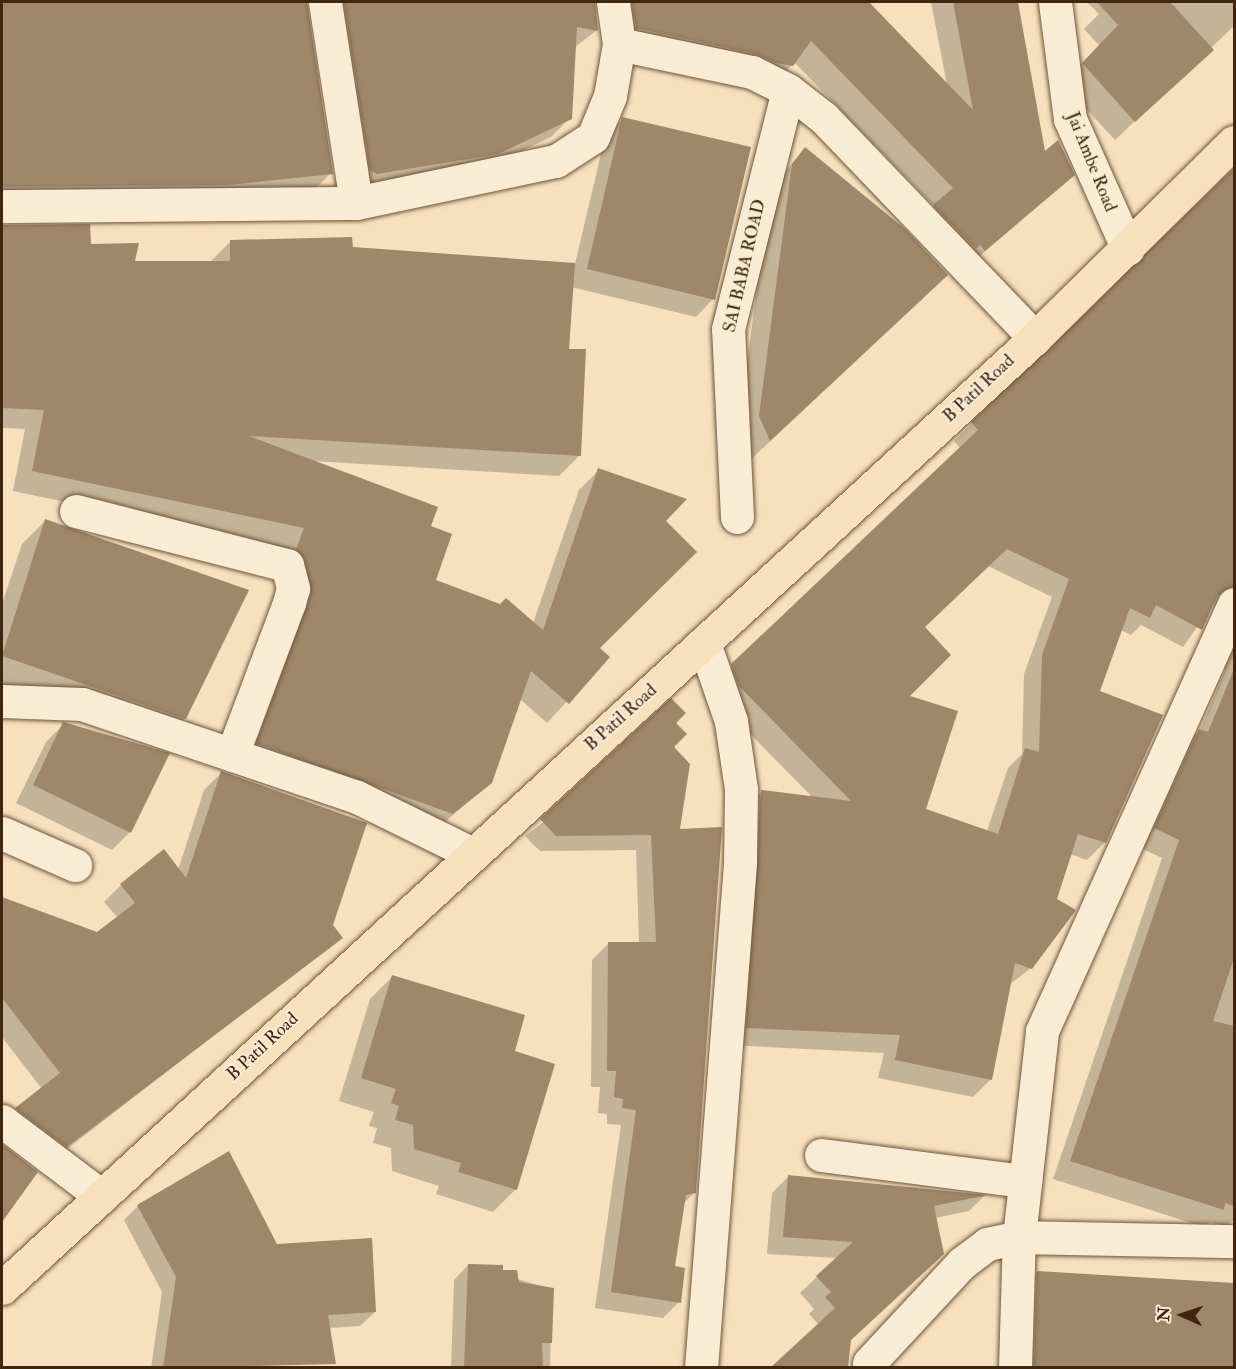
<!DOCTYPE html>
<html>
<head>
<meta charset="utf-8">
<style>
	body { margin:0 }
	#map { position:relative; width:1236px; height:1369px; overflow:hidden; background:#f6e0bd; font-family:"IM FELL Double Pica",serif }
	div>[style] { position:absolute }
	.shadow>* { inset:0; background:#0003 }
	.building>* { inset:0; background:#9f8769 }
	.roads { filter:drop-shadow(0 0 2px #6e543a) drop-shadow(0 0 2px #6e543a) }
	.minor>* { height:33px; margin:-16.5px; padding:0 16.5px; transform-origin:16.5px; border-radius:16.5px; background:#f9ebd4 }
	.major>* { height:33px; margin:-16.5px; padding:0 16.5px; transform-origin:16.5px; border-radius:16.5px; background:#f6e0bd }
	span { translate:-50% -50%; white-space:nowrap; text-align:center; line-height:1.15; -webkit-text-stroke:4.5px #f9ebd4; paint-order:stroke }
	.street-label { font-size:18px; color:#40260e }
	.frame { position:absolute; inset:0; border:3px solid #40260e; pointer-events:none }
	.north { position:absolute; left:1152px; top:1285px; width:60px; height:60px; -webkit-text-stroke:4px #f9ebd4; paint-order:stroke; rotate:273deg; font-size:16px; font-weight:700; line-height:24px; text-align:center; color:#40260e }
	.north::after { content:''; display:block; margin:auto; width:21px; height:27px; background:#40260e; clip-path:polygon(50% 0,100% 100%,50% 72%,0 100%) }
</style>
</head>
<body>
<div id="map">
	<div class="shadow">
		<i style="clip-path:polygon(9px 2px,306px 2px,331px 173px,311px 193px,2px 207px,2px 63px,13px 62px)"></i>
		<i style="clip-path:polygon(330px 2px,865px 2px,947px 85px,931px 2px,1016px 2px,1044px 154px,1073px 175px,965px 269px,915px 225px,934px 206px,794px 62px,773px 85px,617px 47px,609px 10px,595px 3px,597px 30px,574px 48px,570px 118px,551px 137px,478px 172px,358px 192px)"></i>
		<i style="clip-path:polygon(1087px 2px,1234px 2px,1234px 26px,1115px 140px,1063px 84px,1099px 45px,1084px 29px,1099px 14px)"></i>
		<i style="clip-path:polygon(623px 119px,713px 299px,696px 317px,571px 287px,567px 350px,579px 456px,559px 476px,313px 461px,429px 527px,434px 581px,533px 623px,579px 490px,599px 470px,664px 521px,598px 648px,608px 657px,547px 723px,520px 699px,491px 782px,432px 833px,237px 763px,292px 614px,285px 548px,13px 491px,25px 429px,2px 428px,2px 226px,88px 226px,90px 245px,133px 263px,210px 262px,230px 242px,575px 264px,605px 137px)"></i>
		<i style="clip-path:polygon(805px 149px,923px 298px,747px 463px,737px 439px,770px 189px)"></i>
		<i style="clip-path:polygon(evenodd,1234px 170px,1234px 415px,1215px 455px,1234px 465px,1234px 620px,1223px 604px,1213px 605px,1183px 647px,1141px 625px,1131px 635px,1121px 630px,1098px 692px,1105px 842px,1087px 860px,1070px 854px,1031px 968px,1010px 984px,991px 1079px,973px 1097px,878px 1078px,884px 1053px,729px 1045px,744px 809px,761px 792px,813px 798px,721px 704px,714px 684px,960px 448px,954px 441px,1234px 170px,988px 566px,1052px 597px,1024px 674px,1022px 754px,1008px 768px,987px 831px,924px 810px,907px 697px,924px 627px,988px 566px)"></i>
		<i style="clip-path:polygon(45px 521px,185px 719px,162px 742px,2px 687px,2px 604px,22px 544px)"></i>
		<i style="clip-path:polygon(1234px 624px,1234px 1220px,1224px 1226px,1210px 1222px,1204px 1227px,1053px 1179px,1162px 858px,1137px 846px,1181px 748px,1200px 730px,1225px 670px,1218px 666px)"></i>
		<i style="clip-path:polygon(674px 723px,694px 1193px,683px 1204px,673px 1268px,679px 1302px,663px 1318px,595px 1308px,621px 1125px,607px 1124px,607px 1114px,598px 1113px,600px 1087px,591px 1087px,592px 960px,609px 943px,639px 944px,636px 850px,540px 851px,525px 836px)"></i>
		<i style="clip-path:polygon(64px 724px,130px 832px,112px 850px,16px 803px,46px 742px)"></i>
		<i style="clip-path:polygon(221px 773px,341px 937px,49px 1163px,2px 1124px,42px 1089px,2px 1037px,2px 898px,98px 933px,118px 918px,104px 902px,121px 885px,178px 870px,204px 790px)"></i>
		<i style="clip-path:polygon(393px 976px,513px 1052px,516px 1189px,493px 1212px,436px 1194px,439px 1186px,392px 1171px,391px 1148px,373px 1143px,377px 1128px,369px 1126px,374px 1112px,339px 1101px,370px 999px)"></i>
		<i style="clip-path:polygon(5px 1148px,36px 1172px,2px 1219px,2px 1151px)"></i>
		<i style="clip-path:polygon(789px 1176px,984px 1196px,969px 1211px,935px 1218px,943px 1254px,850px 1341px,819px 1325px,809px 1314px,814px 1309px,800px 1293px,837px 1258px,767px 1254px,772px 1193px)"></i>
		<i style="clip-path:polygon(138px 1206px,276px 1245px,375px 1312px,360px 1326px,192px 1337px,193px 1368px,151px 1368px,162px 1292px,124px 1220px)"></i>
		<i style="clip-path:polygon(468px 1265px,552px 1289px,550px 1368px,451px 1368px,454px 1280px)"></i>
		<i style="clip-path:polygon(1037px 1272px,1234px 1284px,1234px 1368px,1014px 1368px,1016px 1293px)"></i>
	</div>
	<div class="building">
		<i style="clip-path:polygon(2px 2px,307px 2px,333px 174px,228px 185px,2px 187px)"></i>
		<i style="clip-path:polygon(344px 2px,595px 2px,598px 31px,577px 27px,572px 119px,498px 154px,377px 174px,370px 170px)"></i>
		<i style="clip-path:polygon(632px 2px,869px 2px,973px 110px,953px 2px,1018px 2px,1045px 151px,1058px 140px,1075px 175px,985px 251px,980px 245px,976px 249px,933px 205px,953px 188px,811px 41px,793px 66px,776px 63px,756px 54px,636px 28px)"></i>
		<i style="clip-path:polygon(1097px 2px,1170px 2px,1214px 50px,1135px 122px,1082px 63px,1118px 25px)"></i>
		<i style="clip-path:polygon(622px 117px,751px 147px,715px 300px,587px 269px)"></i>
		<i style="clip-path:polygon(805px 147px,905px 229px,948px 275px,770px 441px,759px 416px,792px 164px)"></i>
		<i style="clip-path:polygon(evenodd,1234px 168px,1234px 586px,1217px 596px,1202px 630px,1156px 605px,1150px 618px,1130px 608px,1100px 691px,1163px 715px,1106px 843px,1078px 834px,1057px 899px,1076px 910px,1032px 969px,1015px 963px,992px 1080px,895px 1060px,900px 1035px,746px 1028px,761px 790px,851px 801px,739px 686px,731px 664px,978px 430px,971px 422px,1234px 168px,1007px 549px,1069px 579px,1042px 655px,1039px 752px,1025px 748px,998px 834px,926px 809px,958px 711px,910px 696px,951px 655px,925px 627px,1007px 549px)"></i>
		<i style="clip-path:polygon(90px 224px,91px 244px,139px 243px,135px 261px,230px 261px,230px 240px,352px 237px,353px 247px,575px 263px,569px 349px,586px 349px,581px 456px,249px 436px,438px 507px,431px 526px,452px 534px,436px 580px,500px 604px,506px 598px,543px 630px,598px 468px,687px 499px,666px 521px,697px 552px,600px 648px,610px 657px,569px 704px,531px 671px,492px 783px,453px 814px,256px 743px,311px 593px,305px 560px,296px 549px,304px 528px,32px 471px,44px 410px,2px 408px,2px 225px)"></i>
		<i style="clip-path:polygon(45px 519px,249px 590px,186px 719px,2px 656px)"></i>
		<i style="clip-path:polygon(1234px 669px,1234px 958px,1213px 1021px,1234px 1026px,1234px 1206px,1225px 1203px,1224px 1210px,1070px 1161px,1179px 840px,1154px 828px,1199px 729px,1208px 732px)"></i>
		<i style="clip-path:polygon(671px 698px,686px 713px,676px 723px,687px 734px,674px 747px,690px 764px,680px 829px,722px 827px,696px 1193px,686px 1195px,675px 1266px,685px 1268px,681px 1303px,611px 1292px,636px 1110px,622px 1108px,623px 1099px,614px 1097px,616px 1071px,607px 1071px,608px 942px,656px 942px,651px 835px,556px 836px,540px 819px)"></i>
		<i style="clip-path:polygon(63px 722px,170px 753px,131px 833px,33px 785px)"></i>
		<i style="clip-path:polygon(221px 771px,367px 823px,333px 925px,343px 938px,67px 1147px,15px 1108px,60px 1073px,2px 998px,2px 897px,97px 932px,135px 903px,120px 884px,164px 849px,186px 878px)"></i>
		<i style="clip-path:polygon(392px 975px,525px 1015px,515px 1051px,555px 1064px,517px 1190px,458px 1172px,461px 1163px,414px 1149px,413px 1125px,395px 1120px,399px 1106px,391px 1103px,396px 1089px,361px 1078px)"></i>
		<i style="clip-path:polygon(2px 1144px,38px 1172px,2px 1222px)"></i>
		<i style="clip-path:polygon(229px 1151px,277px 1244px,372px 1238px,376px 1312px,328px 1315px,336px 1364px,163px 1368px,176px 1277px,137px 1205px)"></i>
		<i style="clip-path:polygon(788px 1175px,987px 1195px,934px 1206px,944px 1254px,851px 1340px,848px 1368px,770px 1368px,835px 1308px,825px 1297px,831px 1292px,816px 1276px,853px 1242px,783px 1237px)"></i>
		<i style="clip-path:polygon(468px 1264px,503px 1265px,503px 1270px,517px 1270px,519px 1282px,554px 1288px,552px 1343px,542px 1343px,543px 1368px,464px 1368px)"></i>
		<i style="clip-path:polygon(1037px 1271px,1234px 1283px,1234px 1368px,1034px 1368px)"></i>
	</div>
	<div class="roads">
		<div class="minor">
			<i style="left:325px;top:2px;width:203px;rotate:81.2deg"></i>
			<i style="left:613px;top:2px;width:42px;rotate:81.9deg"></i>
			<i style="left:1055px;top:2px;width:118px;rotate:82.7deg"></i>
			<i style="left:1070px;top:119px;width:142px;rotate:66deg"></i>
			<i style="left:2px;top:206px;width:354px;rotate:-0.5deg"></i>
			<i style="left:356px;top:203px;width:204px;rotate:-11.9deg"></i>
			<i style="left:556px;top:161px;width:44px;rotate:-33deg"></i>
			<i style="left:593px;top:137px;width:44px;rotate:-67.5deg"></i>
			<i style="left:610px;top:96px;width:53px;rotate:-80.2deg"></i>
			<i style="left:619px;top:44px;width:136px;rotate:11.9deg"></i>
			<i style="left:752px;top:72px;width:40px;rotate:26.6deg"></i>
			<i style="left:788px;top:90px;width:46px;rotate:37.9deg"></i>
			<i style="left:824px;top:118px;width:305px;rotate:46.2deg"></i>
			<i style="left:76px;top:511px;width:218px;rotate:14.4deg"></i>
			<i style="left:287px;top:565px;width:24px;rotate:75deg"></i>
			<i style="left:293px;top:588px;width:16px;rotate:105deg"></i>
			<i style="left:289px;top:603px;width:162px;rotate:110.6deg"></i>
			<i style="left:737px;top:517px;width:188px;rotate:-92.7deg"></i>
			<i style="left:728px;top:329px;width:246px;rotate:-75.9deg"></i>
			<i style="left:2px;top:701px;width:80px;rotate:2.1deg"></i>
			<i style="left:82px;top:704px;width:290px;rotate:18.7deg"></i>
			<i style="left:357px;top:797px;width:129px;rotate:26.2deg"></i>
			<i style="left:2px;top:833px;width:80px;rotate:23.7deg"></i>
			<i style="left:2px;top:1121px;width:124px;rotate:37.1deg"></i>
			<i style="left:821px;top:1155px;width:206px;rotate:7.3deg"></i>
			<i style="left:869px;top:1363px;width:137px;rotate:-47.1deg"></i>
			<i style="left:962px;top:1263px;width:31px;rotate:-37deg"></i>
			<i style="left:987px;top:1244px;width:33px;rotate:-12deg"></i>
			<i style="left:1019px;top:1237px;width:215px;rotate:1.1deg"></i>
			<i style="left:701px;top:1368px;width:507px;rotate:-85.58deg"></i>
			<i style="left:740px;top:863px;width:74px;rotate:-89.2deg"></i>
			<i style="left:741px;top:789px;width:69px;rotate:-98.4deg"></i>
			<i style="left:731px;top:721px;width:83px;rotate:-109.1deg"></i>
			<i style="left:1015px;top:1368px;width:131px;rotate:-88.3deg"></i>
			<i style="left:1019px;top:1237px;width:207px;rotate:-83.6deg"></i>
			<i style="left:1042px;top:1031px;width:468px;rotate:-65.8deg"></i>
		</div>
		<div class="major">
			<i style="left:2px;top:1288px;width:1403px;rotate:-42.6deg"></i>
			<i style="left:1035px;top:338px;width:279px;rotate:-44.6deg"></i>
		</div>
	</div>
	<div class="street-label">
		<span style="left:1091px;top:162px;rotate:68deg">Jai Ambe Road</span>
		<span style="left:745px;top:266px;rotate:-77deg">SAI BABA ROAD</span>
		<span style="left:979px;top:389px;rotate:-43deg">B Patil Road</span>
		<span style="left:621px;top:718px;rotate:-42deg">B Patil Road</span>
		<span style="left:263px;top:1047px;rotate:-43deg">B Patil Road</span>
	</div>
	<div class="frame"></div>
	<div class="north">N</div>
</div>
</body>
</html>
